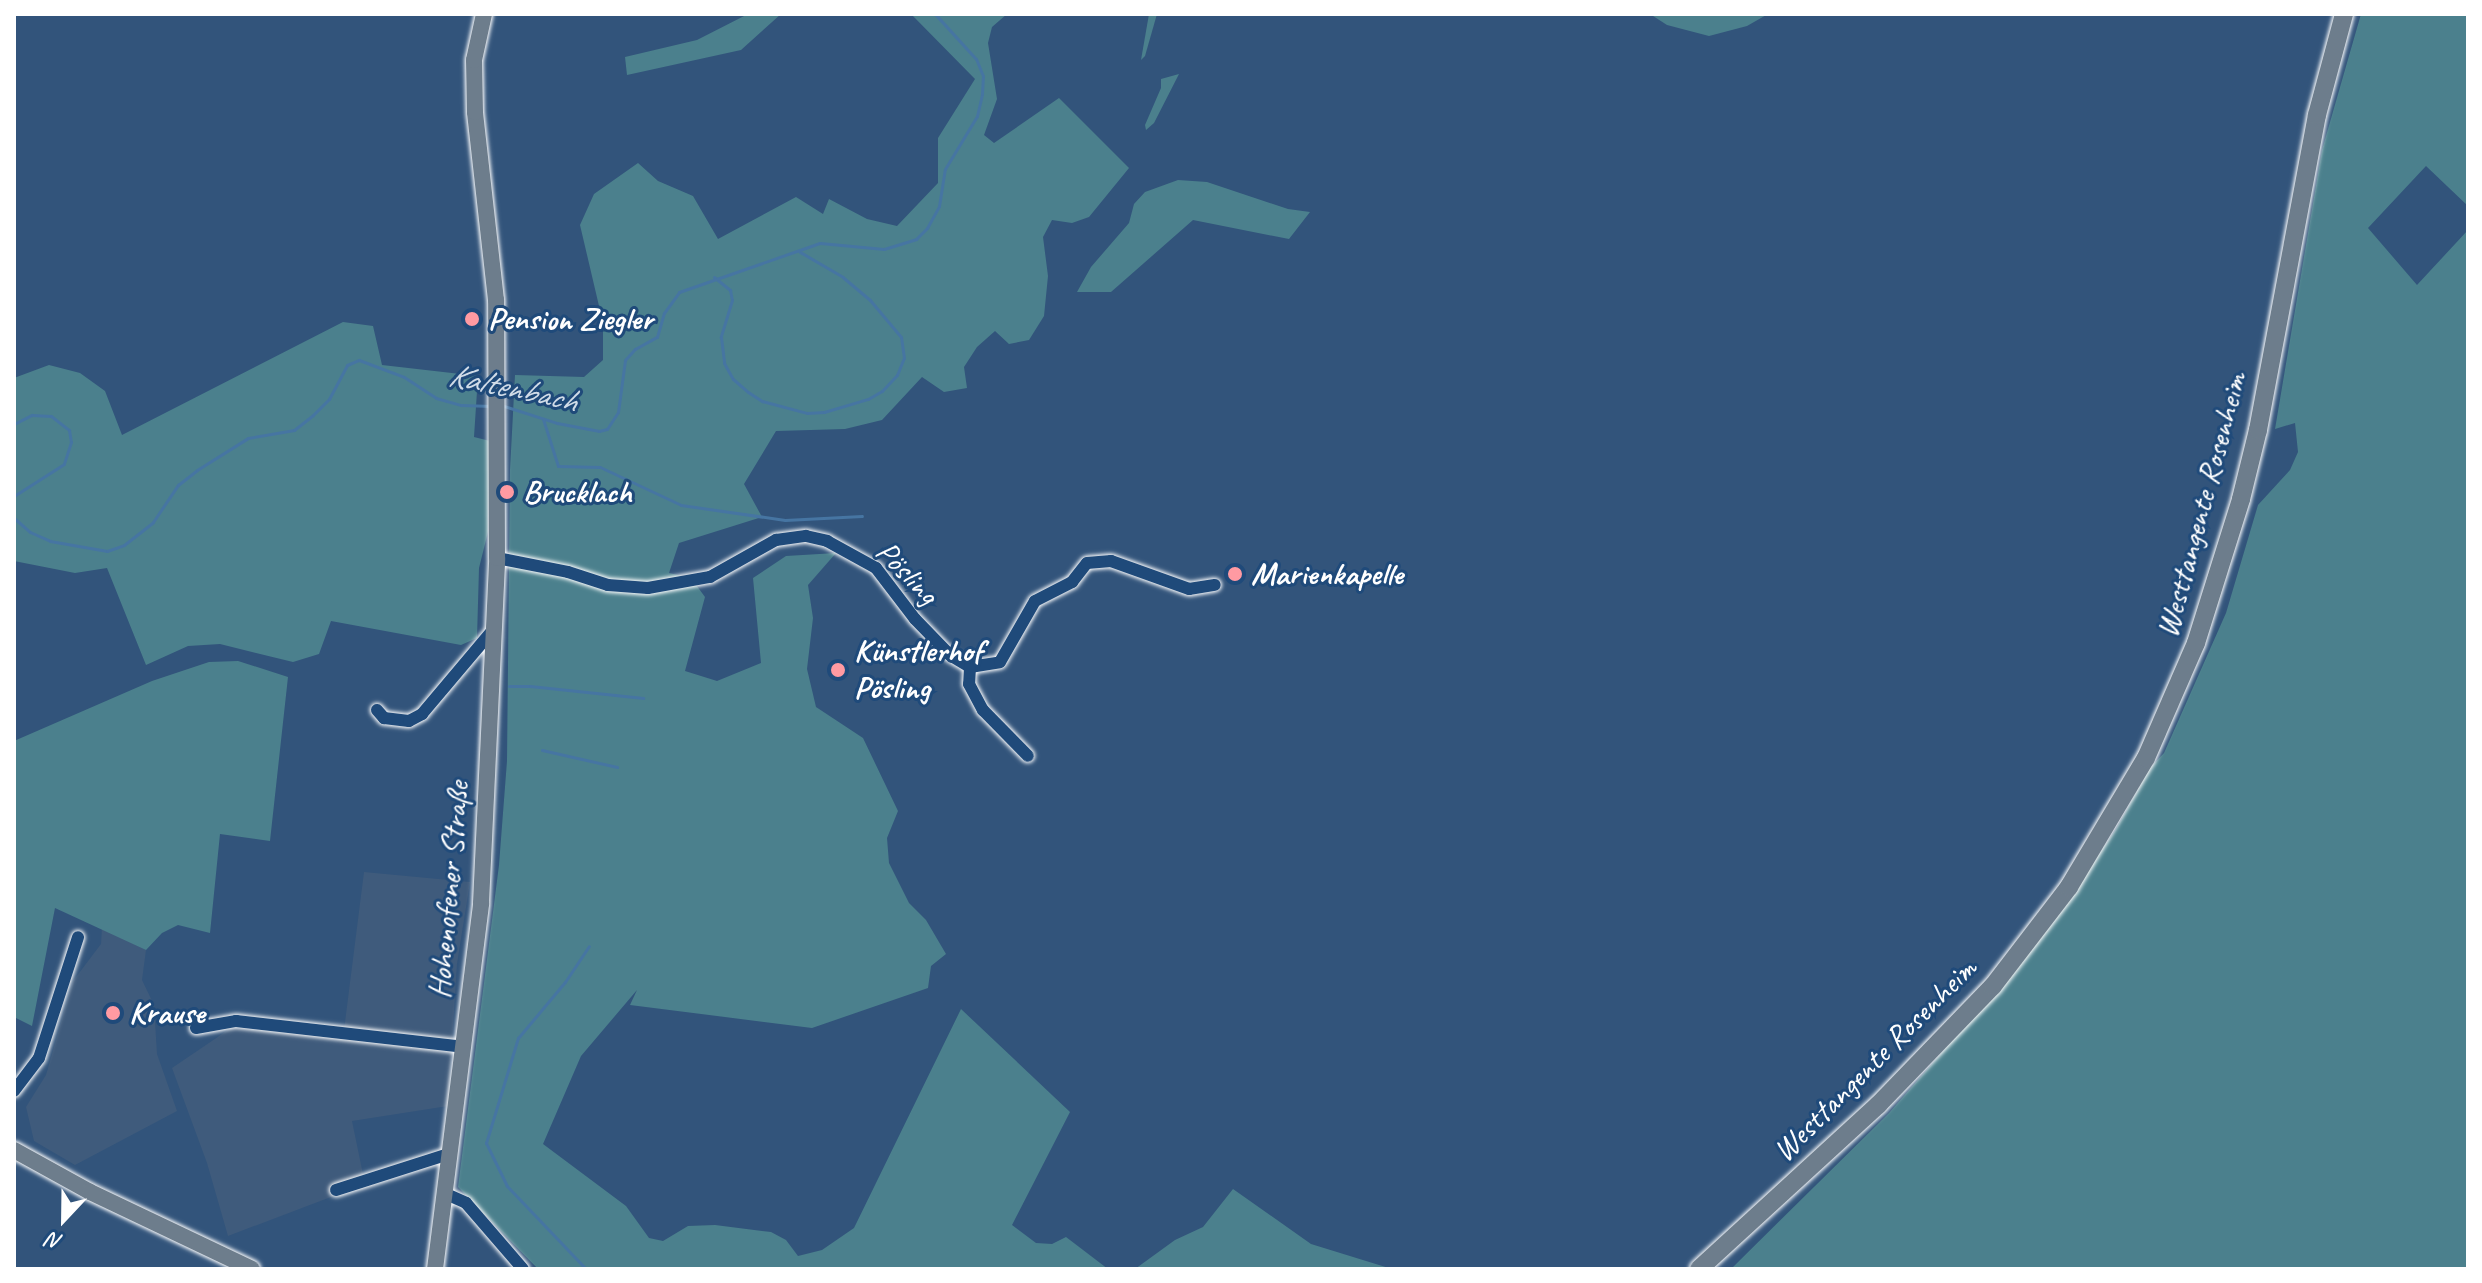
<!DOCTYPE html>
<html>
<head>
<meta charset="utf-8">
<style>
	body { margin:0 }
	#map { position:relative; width:2482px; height:1283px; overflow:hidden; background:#32547b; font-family:Caveat,sans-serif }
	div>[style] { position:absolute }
	.built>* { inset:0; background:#3f5b7c }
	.green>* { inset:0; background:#4b808d }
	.stream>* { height:3px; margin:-1.5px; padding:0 1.5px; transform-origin:1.5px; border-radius:1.5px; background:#4675a2 }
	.roads { filter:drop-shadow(0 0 2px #fff) drop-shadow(0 0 2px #fff) }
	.minor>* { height:12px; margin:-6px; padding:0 6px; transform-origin:6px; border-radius:6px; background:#1f4a7a }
	.major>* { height:16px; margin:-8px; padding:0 8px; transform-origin:8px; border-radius:8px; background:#6d7d8c }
	.highway>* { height:18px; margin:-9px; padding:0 9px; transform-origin:9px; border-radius:9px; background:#6d7d8c }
	.dots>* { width:22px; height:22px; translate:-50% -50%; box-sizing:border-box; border:4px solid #1f4a7a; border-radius:50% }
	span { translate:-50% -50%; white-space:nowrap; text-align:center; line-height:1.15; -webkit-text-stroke:6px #1f4a7a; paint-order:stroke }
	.poi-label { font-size:32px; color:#fff; font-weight:700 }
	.left { translate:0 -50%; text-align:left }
	.street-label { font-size:32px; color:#fff }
	.water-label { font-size:34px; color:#d1dce8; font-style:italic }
	.frame { position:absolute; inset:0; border:16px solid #fff; pointer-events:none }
	.north { position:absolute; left:24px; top:1179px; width:80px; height:80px; -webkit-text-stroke:6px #1f4a7a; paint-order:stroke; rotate:202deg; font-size:22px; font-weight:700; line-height:32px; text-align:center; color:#fff }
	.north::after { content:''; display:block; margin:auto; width:28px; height:36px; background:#fff; clip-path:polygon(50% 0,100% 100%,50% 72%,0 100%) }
</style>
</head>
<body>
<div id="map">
	<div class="built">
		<i style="clip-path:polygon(364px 872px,470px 882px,457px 964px,448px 1106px,352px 1121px,365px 1184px,228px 1236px,207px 1163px,172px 1068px,231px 1028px,343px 1038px)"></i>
		<i style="clip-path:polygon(102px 927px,146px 950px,142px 980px,154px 1005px,157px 1054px,177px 1111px,75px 1165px,34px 1141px,26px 1107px,46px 1075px,73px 981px,101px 944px)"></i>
	</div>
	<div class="green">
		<i style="clip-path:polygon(748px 14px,781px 14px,741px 50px,627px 75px,625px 57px,697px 40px)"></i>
		<i style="clip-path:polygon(911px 14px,1007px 14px,992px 27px,988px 43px,997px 99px,984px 135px,994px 143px,1059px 98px,1129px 168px,1089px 217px,1072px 223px,1052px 220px,1043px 237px,1048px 276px,1044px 316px,1029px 340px,1009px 344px,995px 331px,977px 347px,964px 367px,967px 388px,944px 392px,922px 377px,882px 420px,845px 429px,776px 431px,744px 484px,762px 517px,679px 543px,669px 573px,691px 578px,705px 597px,685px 671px,717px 681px,761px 663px,753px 578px,786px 556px,836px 553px,808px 585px,813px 618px,807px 669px,816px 707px,863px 738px,898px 811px,887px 838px,889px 863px,909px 903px,926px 920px,946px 954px,931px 966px,928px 988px,812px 1028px,630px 1005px,637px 990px,581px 1056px,543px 1144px,626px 1206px,649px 1238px,663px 1241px,688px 1226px,715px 1225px,771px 1232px,786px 1240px,798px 1256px,822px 1250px,854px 1228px,961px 1009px,1070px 1112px,1012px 1225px,1036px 1243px,1052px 1244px,1066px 1237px,1108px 1269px,538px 1269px,458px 1187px,499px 865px,507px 761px,510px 470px,515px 375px,584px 377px,603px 360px,603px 323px,580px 225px,594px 194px,638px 163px,658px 181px,693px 196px,718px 239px,796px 197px,823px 214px,829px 199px,867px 219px,897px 226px,938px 183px,938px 138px,975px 79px)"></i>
		<i style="clip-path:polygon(1149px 14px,1157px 14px,1145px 56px,1141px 60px)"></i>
		<i style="clip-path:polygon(1650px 14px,1768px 14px,1747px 26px,1709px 36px,1667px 25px)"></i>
		<i style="clip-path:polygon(2361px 14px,2468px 14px,2468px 206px,2426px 166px,2368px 228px,2417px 285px,2468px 230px,2468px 1269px,1731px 1269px,1889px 1113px,2008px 977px,2054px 921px,2116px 829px,2150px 768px,2164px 753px,2226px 613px,2258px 505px,2290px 470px,2298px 452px,2295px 423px,2275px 429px,2322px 150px)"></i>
		<i style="clip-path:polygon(1179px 74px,1154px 123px,1146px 130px,1145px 125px,1161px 88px,1161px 79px)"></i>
		<i style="clip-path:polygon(1178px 180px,1207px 182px,1288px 209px,1310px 212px,1289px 239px,1193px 220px,1111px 292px,1077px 292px,1091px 267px,1129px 223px,1134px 204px,1145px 192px)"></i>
		<i style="clip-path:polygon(343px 322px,373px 326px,382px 365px,478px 376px,474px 437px,490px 441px,488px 532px,479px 568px,477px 638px,461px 645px,331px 621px,319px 654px,293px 662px,220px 644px,188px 646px,146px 665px,107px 568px,75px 573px,14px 561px,14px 378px,49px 365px,80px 373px,105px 391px,122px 435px)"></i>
		<i style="clip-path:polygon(238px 661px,288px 677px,270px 841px,220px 834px,210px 933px,178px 925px,162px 933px,146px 950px,55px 908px,32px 1026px,14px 1017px,14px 741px,152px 681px,209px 662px)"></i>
		<i style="clip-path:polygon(1233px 1189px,1311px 1244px,1392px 1269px,1135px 1269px,1175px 1240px,1203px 1227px)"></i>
	</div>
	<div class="stream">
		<i style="left:714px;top:277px;width:21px;rotate:39deg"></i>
		<i style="left:730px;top:290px;width:10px;rotate:79deg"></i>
		<i style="left:732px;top:300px;width:39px;rotate:107deg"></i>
		<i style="left:721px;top:337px;width:26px;rotate:83deg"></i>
		<i style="left:724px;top:363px;width:18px;rotate:61deg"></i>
		<i style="left:733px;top:379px;width:20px;rotate:41deg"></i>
		<i style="left:748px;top:392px;width:17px;rotate:33deg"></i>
		<i style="left:762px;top:401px;width:47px;rotate:14.9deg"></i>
		<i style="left:807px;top:413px;width:17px;rotate:-3deg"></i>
		<i style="left:824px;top:412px;width:46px;rotate:-16.5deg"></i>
		<i style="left:868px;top:399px;width:16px;rotate:-30deg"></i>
		<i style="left:882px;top:391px;width:22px;rotate:-47deg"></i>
		<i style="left:897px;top:375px;width:18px;rotate:-68deg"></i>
		<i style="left:904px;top:358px;width:21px;rotate:-98deg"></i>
		<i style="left:901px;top:337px;width:48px;rotate:-130deg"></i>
		<i style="left:870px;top:300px;width:35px;rotate:-140deg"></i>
		<i style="left:843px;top:277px;width:50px;rotate:-149.8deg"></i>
		<i style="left:504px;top:406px;width:56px;rotate:17.8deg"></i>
		<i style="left:557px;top:423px;width:43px;rotate:10.8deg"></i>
		<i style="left:599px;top:431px;width:8px;rotate:-14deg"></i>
		<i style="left:607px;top:429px;width:20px;rotate:-57deg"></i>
		<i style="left:618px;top:412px;width:52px;rotate:-82.3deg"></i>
		<i style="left:625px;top:360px;width:15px;rotate:-48deg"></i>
		<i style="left:635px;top:349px;width:25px;rotate:-29deg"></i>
		<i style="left:657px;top:337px;width:25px;rotate:-74deg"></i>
		<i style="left:664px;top:313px;width:26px;rotate:-54deg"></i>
		<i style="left:679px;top:292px;width:149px;rotate:-19.2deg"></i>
		<i style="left:820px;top:243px;width:64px;rotate:5.4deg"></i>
		<i style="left:884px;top:249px;width:34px;rotate:-17deg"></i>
		<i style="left:916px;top:239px;width:16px;rotate:-45deg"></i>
		<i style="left:927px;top:228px;width:25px;rotate:-61deg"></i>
		<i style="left:939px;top:206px;width:37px;rotate:-81deg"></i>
		<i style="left:945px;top:169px;width:62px;rotate:-58.9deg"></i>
		<i style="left:977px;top:116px;width:23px;rotate:-77deg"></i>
		<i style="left:982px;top:94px;width:18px;rotate:-87deg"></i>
		<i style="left:983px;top:76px;width:18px;rotate:-112deg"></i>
		<i style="left:976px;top:59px;width:61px;rotate:-132.3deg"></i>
		<i style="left:543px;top:419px;width:49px;rotate:72.3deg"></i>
		<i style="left:558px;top:466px;width:42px;rotate:1.4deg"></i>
		<i style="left:600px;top:467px;width:89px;rotate:25.1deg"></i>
		<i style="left:681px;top:505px;width:105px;rotate:8.2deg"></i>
		<i style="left:785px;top:520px;width:77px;rotate:-3deg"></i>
		<i style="left:14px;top:424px;width:20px;rotate:-27deg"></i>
		<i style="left:32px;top:415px;width:19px;rotate:3deg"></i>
		<i style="left:51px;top:416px;width:23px;rotate:38deg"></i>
		<i style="left:69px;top:430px;width:12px;rotate:81deg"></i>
		<i style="left:71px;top:442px;width:23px;rotate:108deg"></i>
		<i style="left:64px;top:464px;width:59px;rotate:147.4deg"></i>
		<i style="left:14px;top:518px;width:21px;rotate:41deg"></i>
		<i style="left:30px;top:532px;width:22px;rotate:24deg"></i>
		<i style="left:50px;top:541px;width:58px;rotate:10deg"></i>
		<i style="left:107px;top:551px;width:18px;rotate:-19deg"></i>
		<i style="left:124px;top:545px;width:37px;rotate:-38deg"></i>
		<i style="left:153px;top:522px;width:45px;rotate:-56deg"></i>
		<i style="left:178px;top:485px;width:24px;rotate:-38deg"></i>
		<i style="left:197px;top:470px;width:60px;rotate:-32.1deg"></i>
		<i style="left:248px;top:438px;width:47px;rotate:-9.9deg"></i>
		<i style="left:294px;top:430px;width:24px;rotate:-38deg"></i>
		<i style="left:313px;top:415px;width:23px;rotate:-45deg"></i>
		<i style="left:329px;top:399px;width:38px;rotate:-62deg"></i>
		<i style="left:347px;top:365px;width:13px;rotate:-23deg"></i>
		<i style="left:359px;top:360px;width:48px;rotate:20.7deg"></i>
		<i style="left:404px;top:377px;width:38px;rotate:33deg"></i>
		<i style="left:436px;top:398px;width:26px;rotate:16deg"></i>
		<i style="left:461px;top:405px;width:31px;rotate:2deg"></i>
		<i style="left:509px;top:686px;width:21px"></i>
		<i style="left:530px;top:686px;width:114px;rotate:6.1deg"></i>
		<i style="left:542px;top:750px;width:77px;rotate:12.8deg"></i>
		<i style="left:586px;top:1269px;width:115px;rotate:-133.6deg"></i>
		<i style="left:507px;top:1186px;width:48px;rotate:-116deg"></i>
		<i style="left:486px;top:1143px;width:110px;rotate:-73.1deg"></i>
		<i style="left:518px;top:1038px;width:73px;rotate:-50deg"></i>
		<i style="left:565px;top:982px;width:43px;rotate:-56.3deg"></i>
	</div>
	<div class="roads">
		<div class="minor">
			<i style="left:497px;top:558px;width:72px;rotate:11.2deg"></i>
			<i style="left:568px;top:572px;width:42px;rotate:18deg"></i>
			<i style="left:608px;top:585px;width:40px;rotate:4.3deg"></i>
			<i style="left:648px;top:588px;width:63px;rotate:-10.1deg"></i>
			<i style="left:710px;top:577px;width:76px;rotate:-29.3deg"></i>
			<i style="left:776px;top:540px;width:30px;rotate:-8deg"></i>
			<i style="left:806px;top:536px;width:22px;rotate:13deg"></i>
			<i style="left:827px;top:541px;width:56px;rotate:28.9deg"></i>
			<i style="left:876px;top:568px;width:64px;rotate:52.6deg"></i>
			<i style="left:915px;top:619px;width:50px;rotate:45.8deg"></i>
			<i style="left:950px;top:655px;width:23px;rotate:31deg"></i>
			<i style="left:970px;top:667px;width:30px;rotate:-9deg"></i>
			<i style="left:1000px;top:662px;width:70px;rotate:-60.2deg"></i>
			<i style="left:1035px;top:601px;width:42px;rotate:-27.2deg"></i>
			<i style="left:1072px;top:582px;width:24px;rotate:-52deg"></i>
			<i style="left:1087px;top:563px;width:24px;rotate:-5deg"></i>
			<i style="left:1111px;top:561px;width:83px;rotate:19.7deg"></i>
			<i style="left:1189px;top:589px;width:26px;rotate:-9deg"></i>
			<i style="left:970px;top:667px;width:17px;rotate:93deg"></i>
			<i style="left:969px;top:684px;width:30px;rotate:62deg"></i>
			<i style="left:983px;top:710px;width:64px;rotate:45.6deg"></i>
			<i style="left:377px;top:710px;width:11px;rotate:49deg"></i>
			<i style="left:384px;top:718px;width:25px;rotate:7deg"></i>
			<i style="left:409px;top:721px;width:15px;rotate:-28deg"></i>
			<i style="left:422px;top:714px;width:110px;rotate:-49.8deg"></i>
			<i style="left:196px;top:1028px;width:41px;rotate:-9.9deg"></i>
			<i style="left:236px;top:1021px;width:228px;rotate:6.5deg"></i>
			<i style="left:14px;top:1091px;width:41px;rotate:-52.9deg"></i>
			<i style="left:39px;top:1058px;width:127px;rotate:-72.1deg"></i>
			<i style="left:336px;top:1190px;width:119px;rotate:-17.7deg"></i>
			<i style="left:444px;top:1193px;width:24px;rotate:24deg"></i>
			<i style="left:466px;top:1203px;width:87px;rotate:49.2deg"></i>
		</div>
		<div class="major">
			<i style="left:14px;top:1150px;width:87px;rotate:28.9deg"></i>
			<i style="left:90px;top:1192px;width:179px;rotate:25.4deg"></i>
			<i style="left:435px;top:1269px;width:369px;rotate:-82.8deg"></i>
			<i style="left:481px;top:903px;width:345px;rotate:-87.3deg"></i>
			<i style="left:497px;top:558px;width:258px;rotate:-90.2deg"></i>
			<i style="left:496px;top:300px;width:189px;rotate:-96.4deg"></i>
			<i style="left:475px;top:112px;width:52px;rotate:-91.1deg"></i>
			<i style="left:474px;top:60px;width:47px;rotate:-77.7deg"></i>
		</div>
		<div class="highway">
			<i style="left:1699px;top:1269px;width:243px;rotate:-42.5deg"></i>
			<i style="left:1878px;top:1105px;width:165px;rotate:-46deg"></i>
			<i style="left:1993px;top:986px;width:125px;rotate:-52.5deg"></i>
			<i style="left:2069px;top:887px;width:150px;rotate:-59.2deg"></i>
			<i style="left:2146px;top:758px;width:125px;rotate:-66.5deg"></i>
			<i style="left:2196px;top:643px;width:151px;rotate:-72.6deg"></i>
			<i style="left:2241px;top:499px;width:71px;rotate:-76.2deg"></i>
			<i style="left:2258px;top:430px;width:320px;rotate:-79.4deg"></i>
			<i style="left:2317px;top:115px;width:105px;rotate:-75deg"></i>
		</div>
	</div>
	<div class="dots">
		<i style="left:472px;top:319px;background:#ff9aa2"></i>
		<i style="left:507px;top:492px;background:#ff9aa2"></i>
		<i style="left:1235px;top:574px;background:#ff9aa2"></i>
		<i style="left:838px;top:670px;background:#ff9aa2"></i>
		<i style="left:113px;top:1013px;background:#ff9aa2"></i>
	</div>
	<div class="poi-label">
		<span class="left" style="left:488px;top:319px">Pension Ziegler</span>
		<span class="left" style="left:523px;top:492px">Brucklach</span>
		<span class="left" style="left:1251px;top:574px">Marienkapelle</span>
		<span class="left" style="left:854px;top:670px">Künstlerhof<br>Pösling</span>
		<span class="left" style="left:129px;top:1013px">Krause</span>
	</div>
	<div class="street-label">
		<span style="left:2202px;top:505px;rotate:-75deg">Westtangente Rosenheim</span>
		<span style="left:907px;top:573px;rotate:46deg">Pösling</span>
		<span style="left:449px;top:890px;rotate:-85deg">Hohenofener Straße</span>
		<span style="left:1875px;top:1060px;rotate:-45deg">Westtangente Rosenheim</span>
	</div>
	<div class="water-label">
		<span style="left:513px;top:387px;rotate:12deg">Kaltenbach</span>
	</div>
	<div class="frame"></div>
	<div class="north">N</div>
</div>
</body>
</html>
